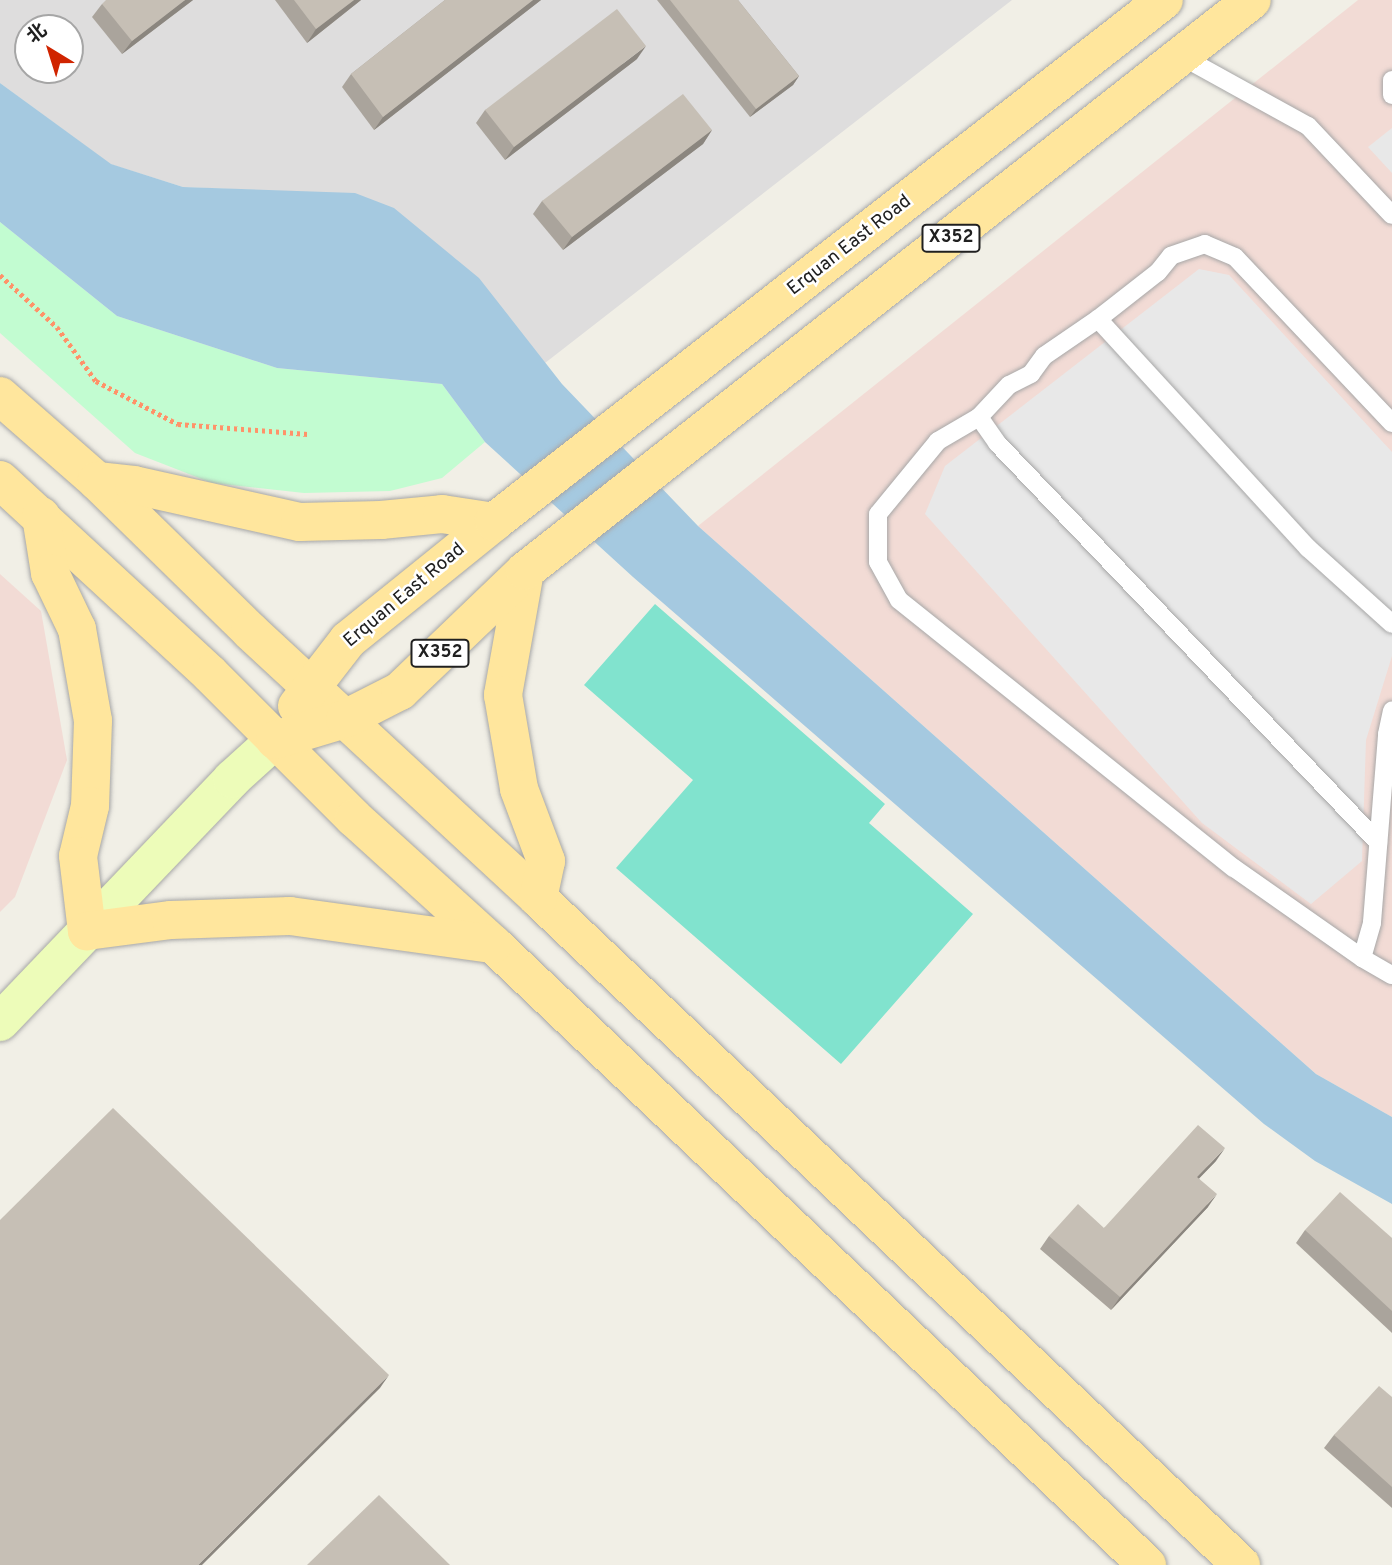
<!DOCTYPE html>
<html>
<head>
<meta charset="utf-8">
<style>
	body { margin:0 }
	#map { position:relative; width:1392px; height:1565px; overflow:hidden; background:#f1efe6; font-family:Overpass,"Noto Sans SC",sans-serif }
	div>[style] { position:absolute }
	.residential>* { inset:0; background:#dedddd }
	.commercial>* { inset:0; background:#f2dbd5 }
	.park>* { inset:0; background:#c2fcd1 }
	.pitch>* { inset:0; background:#81e3ce }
	.parking>* { inset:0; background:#e8e8e8 }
	.water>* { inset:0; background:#a5c9e0 }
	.path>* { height:4.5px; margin-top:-2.25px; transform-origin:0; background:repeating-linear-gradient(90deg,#ff9269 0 3.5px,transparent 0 7px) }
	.roads { filter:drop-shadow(0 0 2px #a7a7a7) drop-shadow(0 0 2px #a7a7a7) }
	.lane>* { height:18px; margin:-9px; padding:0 9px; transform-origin:9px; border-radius:9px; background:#fff }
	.secondary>* { height:38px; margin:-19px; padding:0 19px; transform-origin:19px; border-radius:19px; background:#edfcb9 }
	.primary>* { height:38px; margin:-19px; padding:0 19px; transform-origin:19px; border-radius:19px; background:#ffe69d }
	.wall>* { inset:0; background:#aaa49c }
	.shaded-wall>* { inset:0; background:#8b867f }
	.building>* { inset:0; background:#c6bfb5 }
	span { translate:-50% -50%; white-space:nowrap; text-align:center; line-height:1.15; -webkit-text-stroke:5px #fff; paint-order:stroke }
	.shield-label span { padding:2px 5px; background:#fff; border:2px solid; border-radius:5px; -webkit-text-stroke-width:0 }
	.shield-label { font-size:18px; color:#202020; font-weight:700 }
	.street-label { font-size:19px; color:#202020 }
	.north { position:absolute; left:14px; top:14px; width:70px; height:70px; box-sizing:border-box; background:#fff; border:2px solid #a6a6a6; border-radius:50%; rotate:322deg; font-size:19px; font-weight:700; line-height:28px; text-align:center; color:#202020 }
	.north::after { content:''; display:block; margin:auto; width:24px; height:32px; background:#d02400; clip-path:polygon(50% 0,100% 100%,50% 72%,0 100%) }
</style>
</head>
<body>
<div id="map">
	<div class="residential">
		<i style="clip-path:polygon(evenodd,0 0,1012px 0,545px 363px,456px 259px,355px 194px,183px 187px,110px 164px,0 83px,0 0,28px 28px,70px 28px,70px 70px,28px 70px,28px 28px)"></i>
	</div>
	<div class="commercial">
		<i style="clip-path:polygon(1358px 0,1392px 0,1392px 1117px,1316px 1074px,698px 526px)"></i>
		<i style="clip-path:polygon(0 574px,41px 611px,67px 760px,15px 897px,0 912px)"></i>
	</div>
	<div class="park">
		<i style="clip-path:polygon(0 222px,117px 316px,277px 368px,442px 384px,485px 442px,442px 478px,390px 491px,304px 493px,212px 483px,135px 453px,0 333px)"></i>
	</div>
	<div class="pitch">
		<i style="clip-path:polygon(655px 604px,885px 804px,869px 823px,973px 914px,841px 1064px,616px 868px,693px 780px,584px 685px)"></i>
	</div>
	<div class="parking">
		<i style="clip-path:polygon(1392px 128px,1392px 173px,1368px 147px)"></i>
		<i style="clip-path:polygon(1199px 269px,1229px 275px,1392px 452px,1392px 656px,1366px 740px,1362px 861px,1311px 904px,1202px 823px,925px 514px,945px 466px)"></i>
	</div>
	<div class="water">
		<i style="clip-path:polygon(0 83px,111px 164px,183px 187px,355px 193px,394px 208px,479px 278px,562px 384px,698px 526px,1316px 1074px,1392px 1117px,1392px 1204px,1315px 1161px,1264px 1124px,633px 577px,485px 442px,442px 384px,277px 368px,117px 316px,0 222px)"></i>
	</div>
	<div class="path">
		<i style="left:0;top:275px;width:77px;rotate:42.4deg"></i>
		<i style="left:57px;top:327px;width:67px;rotate:54.2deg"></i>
		<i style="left:96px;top:381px;width:93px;rotate:27.7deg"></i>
		<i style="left:178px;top:424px;width:130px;rotate:4.4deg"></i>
	</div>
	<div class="roads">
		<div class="lane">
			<i style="left:1181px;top:56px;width:145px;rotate:28.9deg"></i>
			<i style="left:1308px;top:126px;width:122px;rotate:46.7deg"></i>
			<i style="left:1392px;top:80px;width:15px;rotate:90deg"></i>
			<i style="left:1098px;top:319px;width:311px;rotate:47.5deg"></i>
			<i style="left:1308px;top:548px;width:113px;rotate:42.1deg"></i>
			<i style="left:979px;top:417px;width:32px;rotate:55deg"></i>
			<i style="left:997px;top:443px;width:552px;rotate:46.32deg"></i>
			<i style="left:1392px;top:423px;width:228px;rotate:-133.4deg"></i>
			<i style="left:1235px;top:257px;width:33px;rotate:-157deg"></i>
			<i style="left:1205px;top:244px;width:36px;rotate:161deg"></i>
			<i style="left:1171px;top:256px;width:21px;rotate:129deg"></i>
			<i style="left:1158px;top:272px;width:76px;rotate:141.9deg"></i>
			<i style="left:1098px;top:319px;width:65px;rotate:145.6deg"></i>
			<i style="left:1044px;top:356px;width:22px;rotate:126deg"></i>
			<i style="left:1031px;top:374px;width:25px;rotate:153deg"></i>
			<i style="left:1009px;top:385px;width:44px;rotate:133.2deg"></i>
			<i style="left:979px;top:417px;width:48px;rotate:149.7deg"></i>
			<i style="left:938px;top:441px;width:94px;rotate:129.4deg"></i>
			<i style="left:878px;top:514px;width:48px;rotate:90deg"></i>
			<i style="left:878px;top:562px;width:43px;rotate:61.1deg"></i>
			<i style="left:899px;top:600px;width:429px;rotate:38.7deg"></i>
			<i style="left:1234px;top:868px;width:156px;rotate:35.1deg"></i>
			<i style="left:1362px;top:958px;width:34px;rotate:30deg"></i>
			<i style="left:1362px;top:958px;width:37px;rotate:-74deg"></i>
			<i style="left:1372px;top:922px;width:189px;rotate:-85.4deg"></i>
			<i style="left:1387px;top:734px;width:24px;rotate:-78deg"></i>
		</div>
		<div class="secondary">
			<i style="left:0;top:1022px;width:336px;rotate:-46.3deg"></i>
			<i style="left:232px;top:779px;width:58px;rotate:-42.2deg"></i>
		</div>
		<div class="primary">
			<i style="left:0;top:396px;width:129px;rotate:41.2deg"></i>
			<i style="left:97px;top:481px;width:214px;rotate:44.4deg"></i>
			<i style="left:250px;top:631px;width:393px;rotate:42.8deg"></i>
			<i style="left:538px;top:898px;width:969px;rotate:43.49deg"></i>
			<i style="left:0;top:480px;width:286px;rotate:42.7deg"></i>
			<i style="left:210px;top:674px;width:204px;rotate:45deg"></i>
			<i style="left:354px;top:818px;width:188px;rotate:42.2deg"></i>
			<i style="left:493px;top:944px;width:902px;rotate:43.52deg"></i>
			<i style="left:97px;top:481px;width:37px;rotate:6deg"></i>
			<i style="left:134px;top:485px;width:170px;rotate:12.6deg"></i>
			<i style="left:300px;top:522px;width:81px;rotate:-1.4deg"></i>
			<i style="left:381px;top:520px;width:61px;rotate:-5.6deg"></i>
			<i style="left:442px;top:514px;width:53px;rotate:8.7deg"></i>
			<i style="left:41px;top:516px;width:58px;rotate:81deg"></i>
			<i style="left:50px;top:573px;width:62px;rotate:64.3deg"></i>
			<i style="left:77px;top:629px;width:93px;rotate:80.1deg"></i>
			<i style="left:93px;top:721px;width:85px;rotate:92deg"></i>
			<i style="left:90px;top:806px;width:51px;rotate:103.5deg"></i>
			<i style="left:78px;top:856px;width:76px;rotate:83.2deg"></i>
			<i style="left:87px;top:931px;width:85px;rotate:-7.5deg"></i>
			<i style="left:171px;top:920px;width:119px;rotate:-1.9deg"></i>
			<i style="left:290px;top:916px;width:205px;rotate:7.9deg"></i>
			<i style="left:525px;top:571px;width:126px;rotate:100.1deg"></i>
			<i style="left:503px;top:695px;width:95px;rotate:80.3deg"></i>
			<i style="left:519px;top:789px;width:77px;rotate:69.4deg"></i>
			<i style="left:546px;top:861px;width:38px;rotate:102deg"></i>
			<i style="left:297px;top:706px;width:83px;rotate:-52.3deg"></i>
			<i style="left:348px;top:640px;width:188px;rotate:-38.9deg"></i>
			<i style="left:494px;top:522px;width:849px;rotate:-37.92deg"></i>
			<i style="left:275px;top:740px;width:73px;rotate:-16.7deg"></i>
			<i style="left:345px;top:719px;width:62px;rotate:-27deg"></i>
			<i style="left:400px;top:691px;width:173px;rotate:-43.8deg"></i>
			<i style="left:525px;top:571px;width:924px;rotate:-38.15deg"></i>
		</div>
	</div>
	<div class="wall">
		<i style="clip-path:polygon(193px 0,122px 54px,92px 17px,102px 4px)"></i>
		<i style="clip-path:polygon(275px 0,361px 0,307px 43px)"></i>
		<i style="clip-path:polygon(445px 0,541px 0,374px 130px,342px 87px,351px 74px)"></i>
		<i style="clip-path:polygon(657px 0,738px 0,799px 76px,793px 85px,750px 117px)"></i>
		<i style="clip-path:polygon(637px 59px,505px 160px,476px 123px,485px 110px)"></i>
		<i style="clip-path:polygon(712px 130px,703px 144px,563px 250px,533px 214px,542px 201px)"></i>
		<i style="clip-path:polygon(1216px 1161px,1199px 1178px,1208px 1207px,1111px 1310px,1040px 1249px,1049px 1236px,1104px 1228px)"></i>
		<i style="clip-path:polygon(1305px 1230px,1392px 1238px,1392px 1333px,1296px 1243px)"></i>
		<i style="clip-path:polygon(1392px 1397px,1392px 1508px,1324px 1448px,1334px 1435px)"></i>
	</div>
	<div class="shaded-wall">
		<i style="clip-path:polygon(185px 0,193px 0,122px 54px,132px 41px)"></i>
		<i style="clip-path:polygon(354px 0,361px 0,307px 43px,316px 29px)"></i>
		<i style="clip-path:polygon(533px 0,541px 0,374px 130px,383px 117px)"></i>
		<i style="clip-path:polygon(646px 46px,637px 59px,505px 160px,514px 147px)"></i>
		<i style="clip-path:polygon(799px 76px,793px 85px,750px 117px,756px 109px)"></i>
		<i style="clip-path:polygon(712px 130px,703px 144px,563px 250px,572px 237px)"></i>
		<i style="clip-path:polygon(1225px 1148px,1216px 1161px,1188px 1190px,1197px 1177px)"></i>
		<i style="clip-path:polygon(1217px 1194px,1208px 1207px,1111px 1310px,1120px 1297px)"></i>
		<i style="clip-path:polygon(389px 1375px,380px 1388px,202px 1565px,198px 1565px)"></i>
	</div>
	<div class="building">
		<i style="clip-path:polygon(106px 0,185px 0,132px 41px,102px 4px)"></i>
		<i style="clip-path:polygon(294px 0,354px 0,316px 29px)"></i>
		<i style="clip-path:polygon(445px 0,533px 0,383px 117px,351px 74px)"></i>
		<i style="clip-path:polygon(670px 0,738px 0,799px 76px,756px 109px)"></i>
		<i style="clip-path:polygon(617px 9px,646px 46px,514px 147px,485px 110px)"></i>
		<i style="clip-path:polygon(683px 94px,712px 130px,572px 237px,542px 201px)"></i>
		<i style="clip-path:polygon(113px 1108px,389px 1375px,198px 1565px,0 1565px,0 1220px)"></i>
		<i style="clip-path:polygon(1198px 1125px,1225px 1148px,1197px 1177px,1217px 1194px,1120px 1297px,1049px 1236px,1078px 1204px,1104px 1228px)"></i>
		<i style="clip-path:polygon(1340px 1192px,1392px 1238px,1392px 1311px,1305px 1230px)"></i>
		<i style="clip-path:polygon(1379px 1386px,1392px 1397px,1392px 1487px,1334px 1435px)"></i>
		<i style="clip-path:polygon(379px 1495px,450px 1565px,307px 1565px)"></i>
	</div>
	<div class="shield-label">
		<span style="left:951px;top:238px">X352</span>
		<span style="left:440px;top:653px">X352</span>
	</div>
	<div class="street-label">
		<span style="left:850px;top:246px;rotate:-38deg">Erquan East Road</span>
		<span style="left:405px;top:596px;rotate:-40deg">Erquan East Road</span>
	</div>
	<div class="north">北</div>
</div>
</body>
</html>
